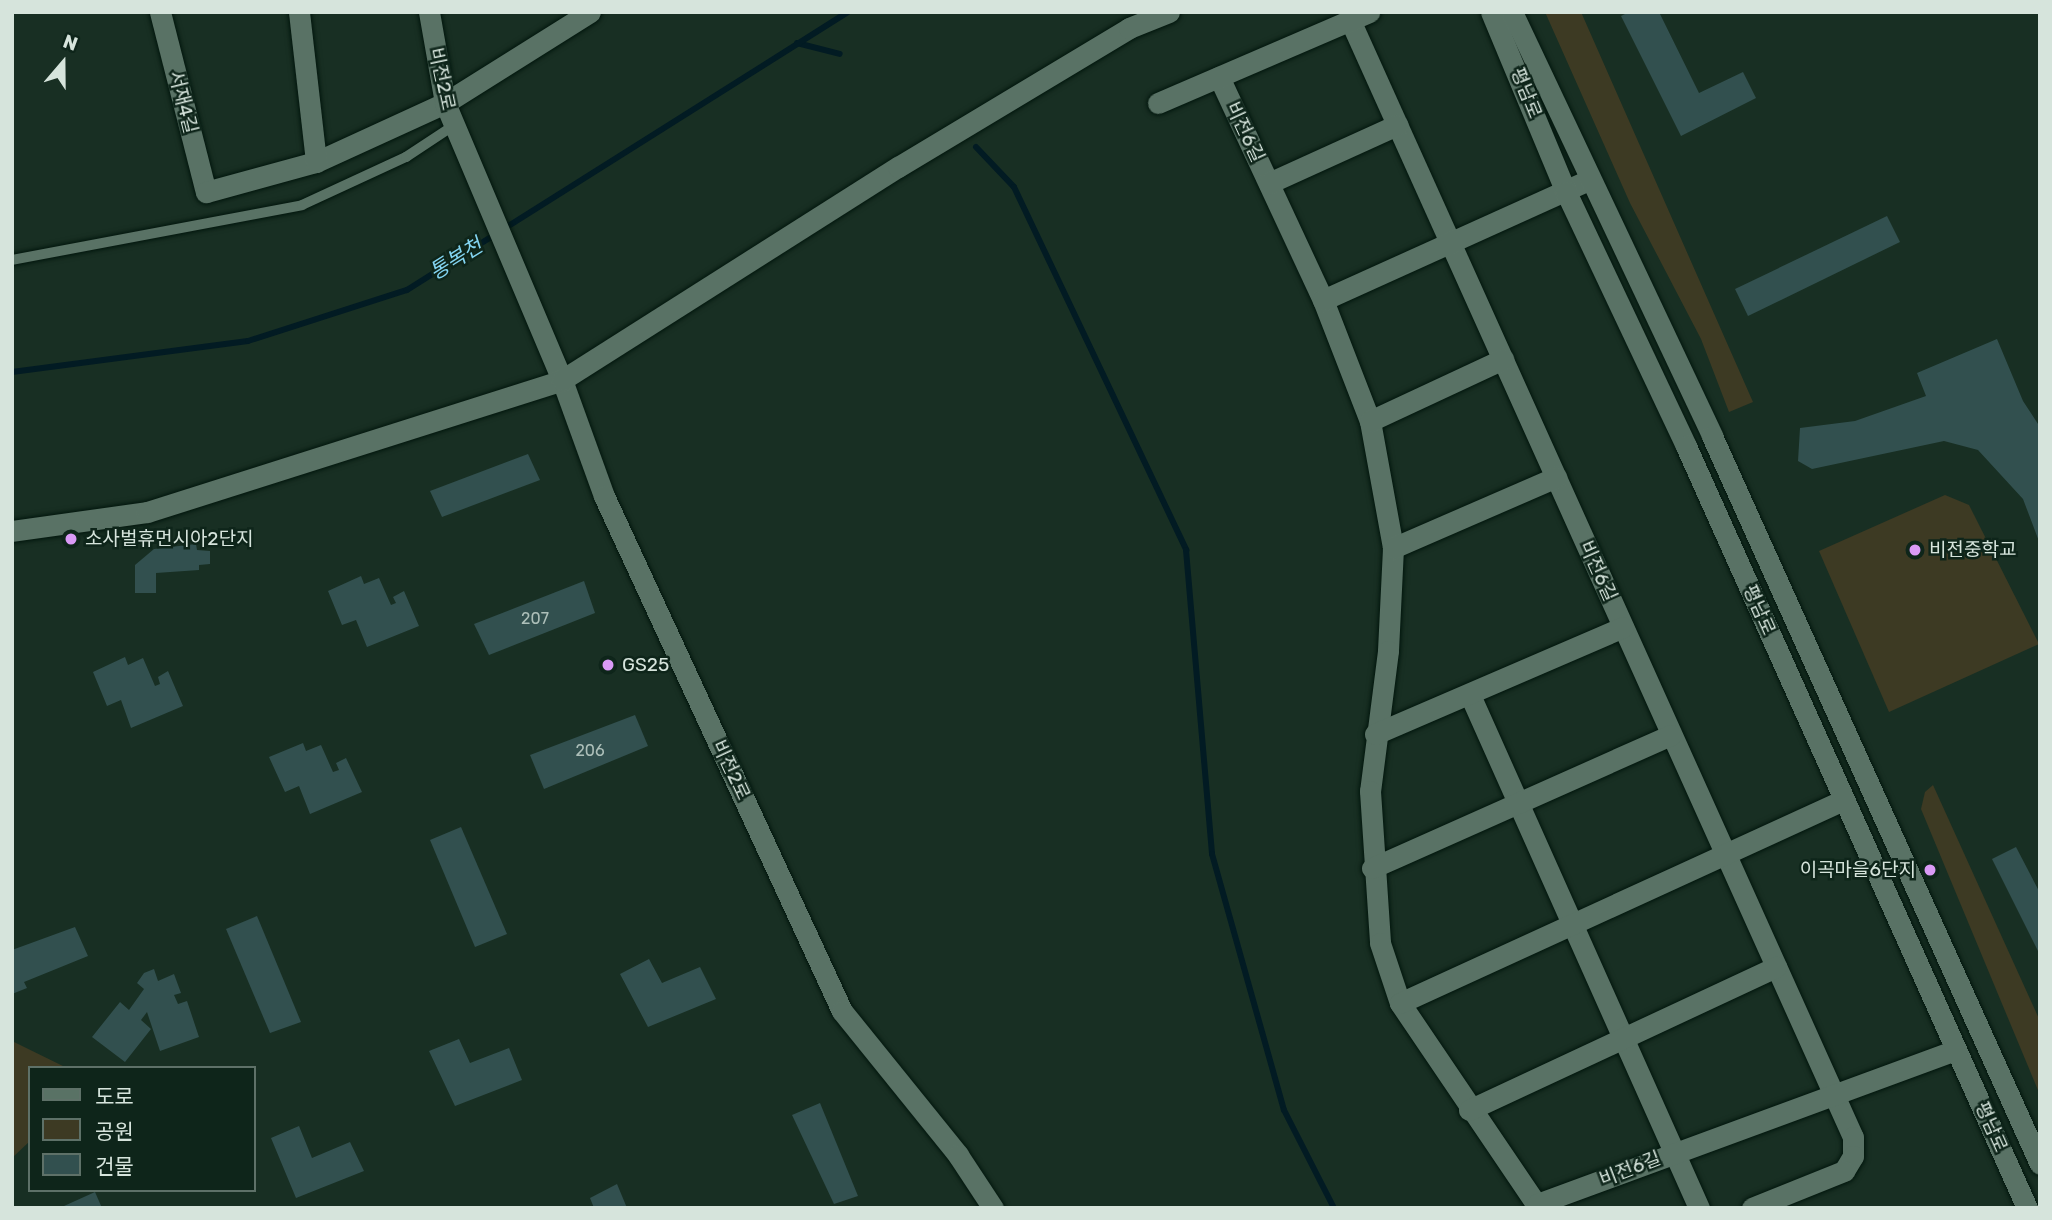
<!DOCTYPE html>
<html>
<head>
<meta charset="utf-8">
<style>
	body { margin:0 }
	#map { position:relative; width:2052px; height:1220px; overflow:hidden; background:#182f23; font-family:Rubik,"Noto Sans KR",sans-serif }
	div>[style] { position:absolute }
	.green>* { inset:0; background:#3d3a23 }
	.stream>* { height:6px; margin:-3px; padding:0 3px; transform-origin:3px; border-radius:3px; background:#021b23 }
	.building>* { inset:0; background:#32504f }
	.roads { filter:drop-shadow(0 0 2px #02160d) drop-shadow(0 0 2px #02160d) }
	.service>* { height:10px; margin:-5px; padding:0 5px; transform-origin:5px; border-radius:5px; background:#597265 }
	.minor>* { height:21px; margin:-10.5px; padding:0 10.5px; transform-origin:10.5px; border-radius:10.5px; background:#597265 }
	.tertiary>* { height:21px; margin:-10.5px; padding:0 10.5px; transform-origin:10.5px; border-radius:10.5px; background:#597265 }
	.dots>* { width:19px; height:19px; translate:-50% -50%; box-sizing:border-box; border:4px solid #0e251a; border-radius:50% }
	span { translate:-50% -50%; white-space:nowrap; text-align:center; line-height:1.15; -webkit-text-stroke:5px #0e251a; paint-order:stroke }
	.number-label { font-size:16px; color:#adbfb9 }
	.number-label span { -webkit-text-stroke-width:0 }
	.street-label { font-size:19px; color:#d6e4dc }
	.poi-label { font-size:19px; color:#d6e4dc }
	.left { translate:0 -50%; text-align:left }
	.right { translate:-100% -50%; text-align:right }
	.water-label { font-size:21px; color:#83d4f1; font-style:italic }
	.frame { position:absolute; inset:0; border:14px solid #d6e4dc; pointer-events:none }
	.legend { position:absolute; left:28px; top:1066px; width:228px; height:126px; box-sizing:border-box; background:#0e251a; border:2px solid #5e7168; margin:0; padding:9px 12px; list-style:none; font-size:21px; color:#d6e4dc }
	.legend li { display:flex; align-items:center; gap:14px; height:35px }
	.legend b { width:35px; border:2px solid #5e7168 }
	.north { position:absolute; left:28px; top:28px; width:70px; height:70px; -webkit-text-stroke:5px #0e251a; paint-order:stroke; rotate:20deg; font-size:19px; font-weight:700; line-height:28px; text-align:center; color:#d6e4dc }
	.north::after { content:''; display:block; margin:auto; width:24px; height:32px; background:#d6e4dc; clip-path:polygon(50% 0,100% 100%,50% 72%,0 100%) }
</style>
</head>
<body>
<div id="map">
	<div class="green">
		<i style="clip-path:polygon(1545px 12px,1581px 12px,1753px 402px,1729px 412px,1701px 339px,1630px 203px)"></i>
		<i style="clip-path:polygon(1945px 495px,1969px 505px,2039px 644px,1889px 712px,1819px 551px)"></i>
		<i style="clip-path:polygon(1933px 785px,2040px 1021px,2040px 1095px,1921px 809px,1925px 792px)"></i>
		<i style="clip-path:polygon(12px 1041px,67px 1068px,30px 1068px,30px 1141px,12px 1158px)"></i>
	</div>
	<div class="stream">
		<i style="left:797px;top:43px;width:44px;rotate:14.3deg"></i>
		<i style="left:976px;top:147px;width:55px;rotate:46.5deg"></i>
		<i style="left:1014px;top:187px;width:402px;rotate:64.6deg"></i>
		<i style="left:1186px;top:550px;width:305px;rotate:85.1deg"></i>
		<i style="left:1212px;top:854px;width:266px;rotate:74.3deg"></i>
		<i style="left:1284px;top:1110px;width:110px;rotate:63deg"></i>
		<i style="left:12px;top:372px;width:238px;rotate:-7.5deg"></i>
		<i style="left:248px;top:341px;width:167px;rotate:-17.8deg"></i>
		<i style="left:407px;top:290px;width:521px;rotate:-32.23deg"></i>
	</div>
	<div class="building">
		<i style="clip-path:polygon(1629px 12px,1659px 12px,1699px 93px,1743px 72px,1756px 98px,1681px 136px,1621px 16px)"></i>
		<i style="clip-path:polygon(1887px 216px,1900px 242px,1748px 316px,1735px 289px)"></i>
		<i style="clip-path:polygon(1997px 339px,2023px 401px,2040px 427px,2040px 544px,2023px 499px,1978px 450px,1944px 441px,1812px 469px,1798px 461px,1800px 428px,1855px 421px,1926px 396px,1917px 373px)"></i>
		<i style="clip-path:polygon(528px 454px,540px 480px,442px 517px,430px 491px)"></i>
		<i style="clip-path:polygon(196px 544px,197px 550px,210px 551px,210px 564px,199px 565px,199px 570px,156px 573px,156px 593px,135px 593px,135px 565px,154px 549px)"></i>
		<i style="clip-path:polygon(361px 576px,364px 584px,379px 578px,391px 605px,396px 603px,393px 597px,404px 591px,419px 626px,367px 647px,356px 620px,342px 625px,328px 591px)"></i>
		<i style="clip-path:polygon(584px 581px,595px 613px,489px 655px,474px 624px)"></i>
		<i style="clip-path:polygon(125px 657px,128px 665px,143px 658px,155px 686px,160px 684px,158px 677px,168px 671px,183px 706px,131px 728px,121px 700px,107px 706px,93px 672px)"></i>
		<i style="clip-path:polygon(635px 715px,648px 746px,544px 789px,530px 755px)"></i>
		<i style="clip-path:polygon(303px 743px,306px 751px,321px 745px,333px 772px,339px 770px,336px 763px,346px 758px,362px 792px,310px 814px,299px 786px,285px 792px,269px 757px)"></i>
		<i style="clip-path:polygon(461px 827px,507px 934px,475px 947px,430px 840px)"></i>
		<i style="clip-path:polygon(2016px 847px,2040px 893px,2040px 955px,1992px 859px)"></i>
		<i style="clip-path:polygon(257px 916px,301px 1022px,270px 1033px,226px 929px)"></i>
		<i style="clip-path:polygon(75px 927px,88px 956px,24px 982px,27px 988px,12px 994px,12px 950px)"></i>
		<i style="clip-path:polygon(649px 959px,662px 983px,700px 967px,716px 999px,648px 1027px,620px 974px)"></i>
		<i style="clip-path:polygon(154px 969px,158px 981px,174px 974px,181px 993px,174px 995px,178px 1004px,187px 1001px,199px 1037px,160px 1051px,147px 1012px,141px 1020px,151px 1029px,125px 1062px,92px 1037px,120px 1002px,129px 1010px,144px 989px,137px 983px,144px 973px)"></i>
		<i style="clip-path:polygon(459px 1039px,470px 1063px,509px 1048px,522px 1080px,455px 1106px,429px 1051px)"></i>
		<i style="clip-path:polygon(820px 1103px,858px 1196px,834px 1204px,792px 1115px)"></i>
		<i style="clip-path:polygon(299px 1126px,312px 1158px,350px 1142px,364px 1171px,296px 1198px,271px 1138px)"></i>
		<i style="clip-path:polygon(617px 1184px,627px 1208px,594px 1208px,590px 1198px)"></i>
		<i style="clip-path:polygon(95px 1192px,102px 1208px,64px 1206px)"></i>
	</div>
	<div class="roads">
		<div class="service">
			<i style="left:12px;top:260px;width:295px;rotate:-10.7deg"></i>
			<i style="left:302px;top:205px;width:115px;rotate:-24.8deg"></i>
			<i style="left:406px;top:157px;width:56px;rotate:-33.4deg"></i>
		</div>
		<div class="minor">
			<i style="left:160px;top:12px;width:186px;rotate:75.7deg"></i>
			<i style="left:206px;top:192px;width:114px;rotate:-15.3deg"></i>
			<i style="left:316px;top:162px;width:142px;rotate:-24.6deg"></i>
			<i style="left:445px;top:103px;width:171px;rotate:-32.1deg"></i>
			<i style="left:299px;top:12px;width:151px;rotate:83.5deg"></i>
			<i style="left:1350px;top:20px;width:1225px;rotate:65.76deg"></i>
			<i style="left:1853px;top:1137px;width:19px;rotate:90deg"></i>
			<i style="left:1853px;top:1156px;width:17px;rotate:121deg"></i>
			<i style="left:1844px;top:1171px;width:99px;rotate:158.1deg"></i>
			<i style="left:1219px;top:77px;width:246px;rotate:65deg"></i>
			<i style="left:1323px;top:300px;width:130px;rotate:68.8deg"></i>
			<i style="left:1370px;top:421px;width:129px;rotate:79.7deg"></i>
			<i style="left:1393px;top:548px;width:103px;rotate:92.8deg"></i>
			<i style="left:1388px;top:651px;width:141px;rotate:97.3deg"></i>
			<i style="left:1370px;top:791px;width:152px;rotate:86.2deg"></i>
			<i style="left:1380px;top:943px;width:63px;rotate:71.6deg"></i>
			<i style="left:1400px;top:1003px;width:248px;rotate:55.9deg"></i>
			<i style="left:1158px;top:103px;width:230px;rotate:-23.3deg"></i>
			<i style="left:1269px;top:183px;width:141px;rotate:-24.4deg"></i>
			<i style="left:1323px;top:300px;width:292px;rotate:-24.3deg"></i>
			<i style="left:1370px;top:421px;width:147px;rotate:-25deg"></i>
			<i style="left:1393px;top:548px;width:178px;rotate:-23.5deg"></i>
			<i style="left:1470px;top:695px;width:562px;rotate:65.94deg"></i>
			<i style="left:1375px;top:734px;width:270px;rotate:-23.3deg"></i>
			<i style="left:1372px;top:868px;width:327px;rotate:-24deg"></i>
			<i style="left:1400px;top:1003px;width:487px;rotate:-24.6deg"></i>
			<i style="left:1469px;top:1110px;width:339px;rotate:-25deg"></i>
			<i style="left:1537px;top:1204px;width:446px;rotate:-20.2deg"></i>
		</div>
		<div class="tertiary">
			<i style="left:429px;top:12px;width:92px;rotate:80deg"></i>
			<i style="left:445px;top:103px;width:301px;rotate:67.1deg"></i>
			<i style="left:562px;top:380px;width:123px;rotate:70.1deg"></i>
			<i style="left:604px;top:496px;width:567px;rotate:65.2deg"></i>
			<i style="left:842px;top:1011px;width:185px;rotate:51.1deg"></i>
			<i style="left:958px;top:1155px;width:64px;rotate:56.6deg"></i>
			<i style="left:1491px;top:12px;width:195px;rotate:67.4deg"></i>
			<i style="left:1566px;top:192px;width:281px;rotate:64.7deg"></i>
			<i style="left:1686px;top:446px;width:835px;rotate:65.89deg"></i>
			<i style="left:1512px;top:12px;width:469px;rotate:64.7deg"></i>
			<i style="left:1712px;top:436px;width:798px;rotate:65.75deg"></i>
			<i style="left:12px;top:531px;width:136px;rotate:-8deg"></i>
			<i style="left:147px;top:512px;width:435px;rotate:-17.6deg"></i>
			<i style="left:562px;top:380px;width:398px;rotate:-32.4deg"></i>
			<i style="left:898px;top:167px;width:270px;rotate:-31deg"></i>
			<i style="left:1129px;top:28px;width:43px;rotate:-21.8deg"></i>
		</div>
	</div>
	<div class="dots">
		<i style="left:71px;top:539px;background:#da9af6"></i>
		<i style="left:1915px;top:550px;background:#da9af6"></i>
		<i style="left:608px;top:665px;background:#da9af6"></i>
		<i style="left:1930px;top:870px;background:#da9af6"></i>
	</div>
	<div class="number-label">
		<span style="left:535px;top:619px">207</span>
		<span style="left:590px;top:751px">206</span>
	</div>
	<div class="street-label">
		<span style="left:442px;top:79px;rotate:78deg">비전2로</span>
		<span style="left:1526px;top:93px;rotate:68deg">평남로</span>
		<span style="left:183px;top:102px;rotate:76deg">서재4길</span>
		<span style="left:1245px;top:132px;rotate:65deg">비전6길</span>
		<span style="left:1598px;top:571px;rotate:66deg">비전6길</span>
		<span style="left:1759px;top:610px;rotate:66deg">평남로</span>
		<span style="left:731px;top:770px;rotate:65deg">비전2로</span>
		<span style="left:1991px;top:1127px;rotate:66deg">평남로</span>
		<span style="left:1630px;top:1169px;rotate:-21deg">비전6길</span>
	</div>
	<div class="poi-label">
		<span class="left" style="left:85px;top:539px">소사벌휴먼시아2단지</span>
		<span class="left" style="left:1929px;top:550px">비전중학교</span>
		<span class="left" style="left:622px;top:665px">GS25</span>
		<span class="right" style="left:1916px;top:870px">이곡마을6단지</span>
	</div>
	<div class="water-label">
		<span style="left:456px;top:259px;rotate:-32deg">통복천</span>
	</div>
	<div class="frame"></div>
	<ul class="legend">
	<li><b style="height:9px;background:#597265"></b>도로</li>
	<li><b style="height:19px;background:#3d3a23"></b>공원</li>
	<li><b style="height:19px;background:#32504f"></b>건물</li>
	</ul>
	<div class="north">N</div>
</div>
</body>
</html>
